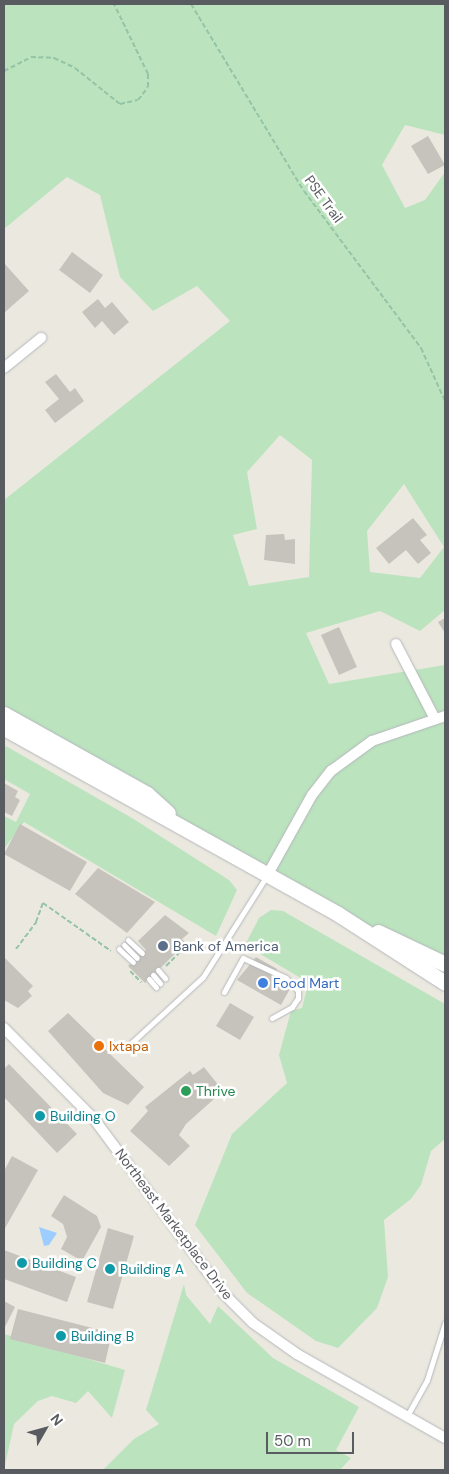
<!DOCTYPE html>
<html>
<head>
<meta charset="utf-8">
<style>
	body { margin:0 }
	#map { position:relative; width:449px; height:1474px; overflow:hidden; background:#ebe9df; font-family:"DM Sans",sans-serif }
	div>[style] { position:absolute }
	.green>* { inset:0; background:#bbe3be }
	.water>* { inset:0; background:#9dcdfe }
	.building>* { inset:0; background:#c6c3bc }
	.path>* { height:2px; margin-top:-1px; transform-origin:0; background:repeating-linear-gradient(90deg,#94c4a5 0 5px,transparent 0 7.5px) }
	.roads { filter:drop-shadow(0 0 1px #b5b7bc) drop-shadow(0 0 1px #b5b7bc) }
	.lane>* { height:5px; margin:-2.5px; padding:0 2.5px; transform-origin:2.5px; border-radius:2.5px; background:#fff }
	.street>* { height:10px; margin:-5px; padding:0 5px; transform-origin:5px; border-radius:5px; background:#fff }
	.secondary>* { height:15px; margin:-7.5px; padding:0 7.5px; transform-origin:7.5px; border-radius:7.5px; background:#fff }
	.dots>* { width:14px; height:14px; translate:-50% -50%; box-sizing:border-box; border:2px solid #fff; border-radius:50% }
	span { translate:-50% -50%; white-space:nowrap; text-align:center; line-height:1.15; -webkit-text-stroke:5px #fff; paint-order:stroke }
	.street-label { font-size:14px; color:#585b60 }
	.service-label { font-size:14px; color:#4e5e75 }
	.left { translate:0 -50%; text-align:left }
	.shop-label { font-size:14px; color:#366cbe }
	.food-label { font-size:14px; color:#c56008 }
	.leisure-label { font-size:14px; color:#27864d }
	.culture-label { font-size:14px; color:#0d838f }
	.frame { position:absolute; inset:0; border:5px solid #585b60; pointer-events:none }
	.north { position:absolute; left:20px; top:1404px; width:50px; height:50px; -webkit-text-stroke:4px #fff; paint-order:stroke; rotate:52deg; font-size:14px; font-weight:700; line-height:20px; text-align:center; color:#585b60 }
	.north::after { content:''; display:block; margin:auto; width:18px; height:22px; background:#585b60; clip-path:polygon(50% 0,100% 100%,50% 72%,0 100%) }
	.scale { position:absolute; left:266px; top:1432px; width:88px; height:22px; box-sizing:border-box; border:2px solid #585b60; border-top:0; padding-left:6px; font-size:15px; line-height:18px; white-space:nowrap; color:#585b60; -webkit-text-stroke:4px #fff; paint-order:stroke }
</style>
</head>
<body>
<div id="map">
	<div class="green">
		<i style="clip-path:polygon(evenodd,4px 4px,445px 4px,445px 135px,405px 125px,382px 165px,405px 208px,425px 200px,445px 172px,445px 610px,420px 631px,380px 611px,306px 633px,329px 684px,445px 665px,445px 964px,338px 914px,4px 714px,4px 500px,230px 321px,197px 286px,153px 311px,120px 277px,100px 195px,67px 177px,4px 229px,4px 4px,280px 435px,312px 460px,309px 577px,249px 586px,233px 535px,257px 529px,247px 472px,280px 435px,4px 4px,404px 484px,444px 547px,420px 578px,370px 572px,367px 531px,404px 484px)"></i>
		<i style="clip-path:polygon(4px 745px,132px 818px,229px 880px,237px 890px,216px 936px,24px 822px,4px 849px,4px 816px,16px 822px,30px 794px,4px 779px)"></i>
		<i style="clip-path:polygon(271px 910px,283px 911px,445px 1004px,445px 1139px,431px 1151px,421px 1185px,411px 1199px,384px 1220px,388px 1277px,377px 1308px,338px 1348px,316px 1341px,247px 1293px,195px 1225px,232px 1134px,287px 1083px,279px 1055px,291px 1011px,302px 1008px,307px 988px,304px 980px,245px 945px,259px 918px)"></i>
		<i style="clip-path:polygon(184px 1284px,186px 1295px,210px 1324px,218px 1306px,273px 1358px,359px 1407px,336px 1450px,351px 1458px,340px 1470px,103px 1470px,134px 1439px,159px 1424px,146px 1410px)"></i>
		<i style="clip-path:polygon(4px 1334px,125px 1370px,112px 1418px,88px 1391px,76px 1403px,52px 1396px,38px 1401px,14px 1424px,4px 1470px)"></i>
	</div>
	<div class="water">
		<i style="clip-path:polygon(39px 1227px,57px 1233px,49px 1245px,44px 1246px)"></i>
	</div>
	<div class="building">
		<i style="clip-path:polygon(428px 136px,445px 165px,428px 174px,411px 146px)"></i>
		<i style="clip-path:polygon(72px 252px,103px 275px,90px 293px,59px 270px)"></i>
		<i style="clip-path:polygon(4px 263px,29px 291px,4px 313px)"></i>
		<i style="clip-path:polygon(98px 299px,105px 308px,112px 302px,129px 322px,114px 335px,102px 321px,95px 328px,82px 312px)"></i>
		<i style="clip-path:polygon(56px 374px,70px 392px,75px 388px,84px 401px,55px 423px,45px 410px,59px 399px,45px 382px)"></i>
		<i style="clip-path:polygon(413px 518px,427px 535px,420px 540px,431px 553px,418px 564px,406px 550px,389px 564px,376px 548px)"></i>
		<i style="clip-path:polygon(284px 534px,285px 540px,295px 539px,295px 564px,264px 560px,266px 535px)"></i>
		<i style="clip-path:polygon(445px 618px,445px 633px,438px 622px)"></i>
		<i style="clip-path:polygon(339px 627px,357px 667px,339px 675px,321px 635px)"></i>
		<i style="clip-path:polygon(4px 783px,18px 791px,15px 797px,20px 800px,12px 816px,4px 812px)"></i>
		<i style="clip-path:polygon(20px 824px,87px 862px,70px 891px,4px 854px)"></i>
		<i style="clip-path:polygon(98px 868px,155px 902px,127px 933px,75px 894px)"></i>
		<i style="clip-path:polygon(165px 915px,189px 933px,182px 939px,186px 943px,145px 983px,128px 966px,146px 950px,138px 941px)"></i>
		<i style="clip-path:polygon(4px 957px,33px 986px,28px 991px,32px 996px,18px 1008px,4px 1000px)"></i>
		<i style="clip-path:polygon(256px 957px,277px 969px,273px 977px,291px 987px,281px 1005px,237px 980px)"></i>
		<i style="clip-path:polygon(230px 1003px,254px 1017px,240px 1040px,216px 1026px)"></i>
		<i style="clip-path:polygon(68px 1013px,144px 1087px,128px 1105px,103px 1093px,48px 1031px)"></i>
		<i style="clip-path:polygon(9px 1064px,77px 1134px,57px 1153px,4px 1097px,4px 1069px)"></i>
		<i style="clip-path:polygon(204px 1067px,223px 1091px,186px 1124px,179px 1135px,190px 1146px,169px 1166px,130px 1131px,148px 1111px,145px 1107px,190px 1071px,193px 1075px)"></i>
		<i style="clip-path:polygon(12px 1156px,38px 1170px,4px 1230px,4px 1171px)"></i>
		<i style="clip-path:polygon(64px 1195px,97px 1216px,101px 1227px,82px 1261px,61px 1249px,67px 1237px,63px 1224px,51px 1216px)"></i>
		<i style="clip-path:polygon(108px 1228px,134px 1236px,113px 1309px,87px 1302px)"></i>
		<i style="clip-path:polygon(4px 1250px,76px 1277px,67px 1302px,4px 1279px)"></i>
		<i style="clip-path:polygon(4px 1301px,15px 1307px,4px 1329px)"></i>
		<i style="clip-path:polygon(18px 1309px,112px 1333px,105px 1363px,10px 1339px)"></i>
	</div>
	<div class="path">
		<i style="left:191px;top:4px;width:218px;rotate:58.9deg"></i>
		<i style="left:304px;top:191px;width:196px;rotate:53.3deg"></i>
		<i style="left:421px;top:348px;width:58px;rotate:65.6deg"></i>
		<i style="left:4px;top:71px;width:30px;rotate:-27deg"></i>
		<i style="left:31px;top:57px;width:23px;rotate:2deg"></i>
		<i style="left:54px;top:58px;width:23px;rotate:25deg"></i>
		<i style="left:75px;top:68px;width:58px;rotate:38.7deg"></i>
		<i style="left:120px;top:104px;width:18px;rotate:-13deg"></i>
		<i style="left:138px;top:100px;width:16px;rotate:-52deg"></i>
		<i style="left:148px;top:87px;width:13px;rotate:-90deg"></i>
		<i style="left:148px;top:74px;width:78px;rotate:-115.9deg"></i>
		<i style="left:16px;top:949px;width:34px;rotate:-53deg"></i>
		<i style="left:36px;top:922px;width:20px;rotate:-70deg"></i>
		<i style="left:43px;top:903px;width:83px;rotate:35.2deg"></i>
		<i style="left:166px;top:966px;width:37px;rotate:-45deg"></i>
		<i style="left:130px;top:971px;width:16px;rotate:45deg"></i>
	</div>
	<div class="roads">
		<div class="lane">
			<i style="left:128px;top:940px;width:19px;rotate:43deg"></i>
			<i style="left:124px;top:945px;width:18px;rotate:45deg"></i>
			<i style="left:119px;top:949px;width:19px;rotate:43deg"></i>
			<i style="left:158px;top:970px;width:11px;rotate:49deg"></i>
			<i style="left:153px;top:975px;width:11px;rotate:49deg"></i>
			<i style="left:149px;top:979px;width:11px;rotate:49deg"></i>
			<i style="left:224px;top:992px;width:39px;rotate:-61deg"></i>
			<i style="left:243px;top:958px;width:47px;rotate:24.9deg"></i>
			<i style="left:286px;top:978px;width:18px;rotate:47deg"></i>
			<i style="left:298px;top:991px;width:7px;rotate:90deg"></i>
			<i style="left:298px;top:998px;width:11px;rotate:124deg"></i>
			<i style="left:292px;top:1007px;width:23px;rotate:151deg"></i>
			<i style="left:129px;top:1045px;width:100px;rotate:-42.6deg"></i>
			<i style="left:203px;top:977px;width:118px;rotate:-57.8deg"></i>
			<i style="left:407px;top:1416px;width:41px;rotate:-60.9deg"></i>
			<i style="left:427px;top:1380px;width:60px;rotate:-72.5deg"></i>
		</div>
		<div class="street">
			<i style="left:4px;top:368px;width:48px;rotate:-39deg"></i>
			<i style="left:396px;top:644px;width:82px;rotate:62.5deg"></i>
			<i style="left:268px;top:874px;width:90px;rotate:-60.9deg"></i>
			<i style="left:312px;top:795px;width:31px;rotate:-52deg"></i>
			<i style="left:331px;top:771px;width:51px;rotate:-36.2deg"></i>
			<i style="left:372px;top:741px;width:77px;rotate:-18.9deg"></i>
			<i style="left:4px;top:1028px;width:128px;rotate:45.3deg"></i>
			<i style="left:94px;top:1119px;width:218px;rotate:53.4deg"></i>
			<i style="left:224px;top:1294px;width:41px;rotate:45deg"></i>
			<i style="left:253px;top:1323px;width:54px;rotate:35.2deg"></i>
			<i style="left:297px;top:1354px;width:170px;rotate:29.6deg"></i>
		</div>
		<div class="secondary">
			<i style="left:4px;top:714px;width:164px;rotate:29.2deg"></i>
			<i style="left:147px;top:794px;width:28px;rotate:42deg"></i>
			<i style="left:4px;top:728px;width:382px;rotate:29.1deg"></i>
			<i style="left:338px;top:914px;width:127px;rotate:32.8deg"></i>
			<i style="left:378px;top:932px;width:74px;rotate:25.5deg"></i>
		</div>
	</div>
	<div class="dots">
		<i style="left:163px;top:946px;background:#5c6f8a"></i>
		<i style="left:263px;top:983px;background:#3f7fe0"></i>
		<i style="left:99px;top:1046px;background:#e8710a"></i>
		<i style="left:186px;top:1091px;background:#2e9e5b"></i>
		<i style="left:40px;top:1116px;background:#0f9aa8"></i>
		<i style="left:22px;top:1263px;background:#0f9aa8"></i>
		<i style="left:110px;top:1269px;background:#0f9aa8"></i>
		<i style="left:61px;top:1336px;background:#0f9aa8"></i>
	</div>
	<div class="street-label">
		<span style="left:324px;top:199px;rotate:54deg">PSE Trail</span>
		<span style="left:174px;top:1224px;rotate:53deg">Northeast Marketplace Drive</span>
	</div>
	<div class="service-label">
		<span class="left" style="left:173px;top:946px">Bank of America</span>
	</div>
	<div class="shop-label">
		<span class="left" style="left:273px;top:983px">Food Mart</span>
	</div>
	<div class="food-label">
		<span class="left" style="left:109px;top:1046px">Ixtapa</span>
	</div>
	<div class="leisure-label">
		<span class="left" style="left:196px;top:1091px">Thrive</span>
	</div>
	<div class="culture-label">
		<span class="left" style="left:50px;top:1116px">Building O</span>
		<span class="left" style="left:32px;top:1263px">Building C</span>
		<span class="left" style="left:120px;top:1269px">Building A</span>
		<span class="left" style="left:71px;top:1336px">Building B</span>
	</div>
	<div class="frame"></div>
	<div class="north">N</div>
	<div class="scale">50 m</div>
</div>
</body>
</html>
